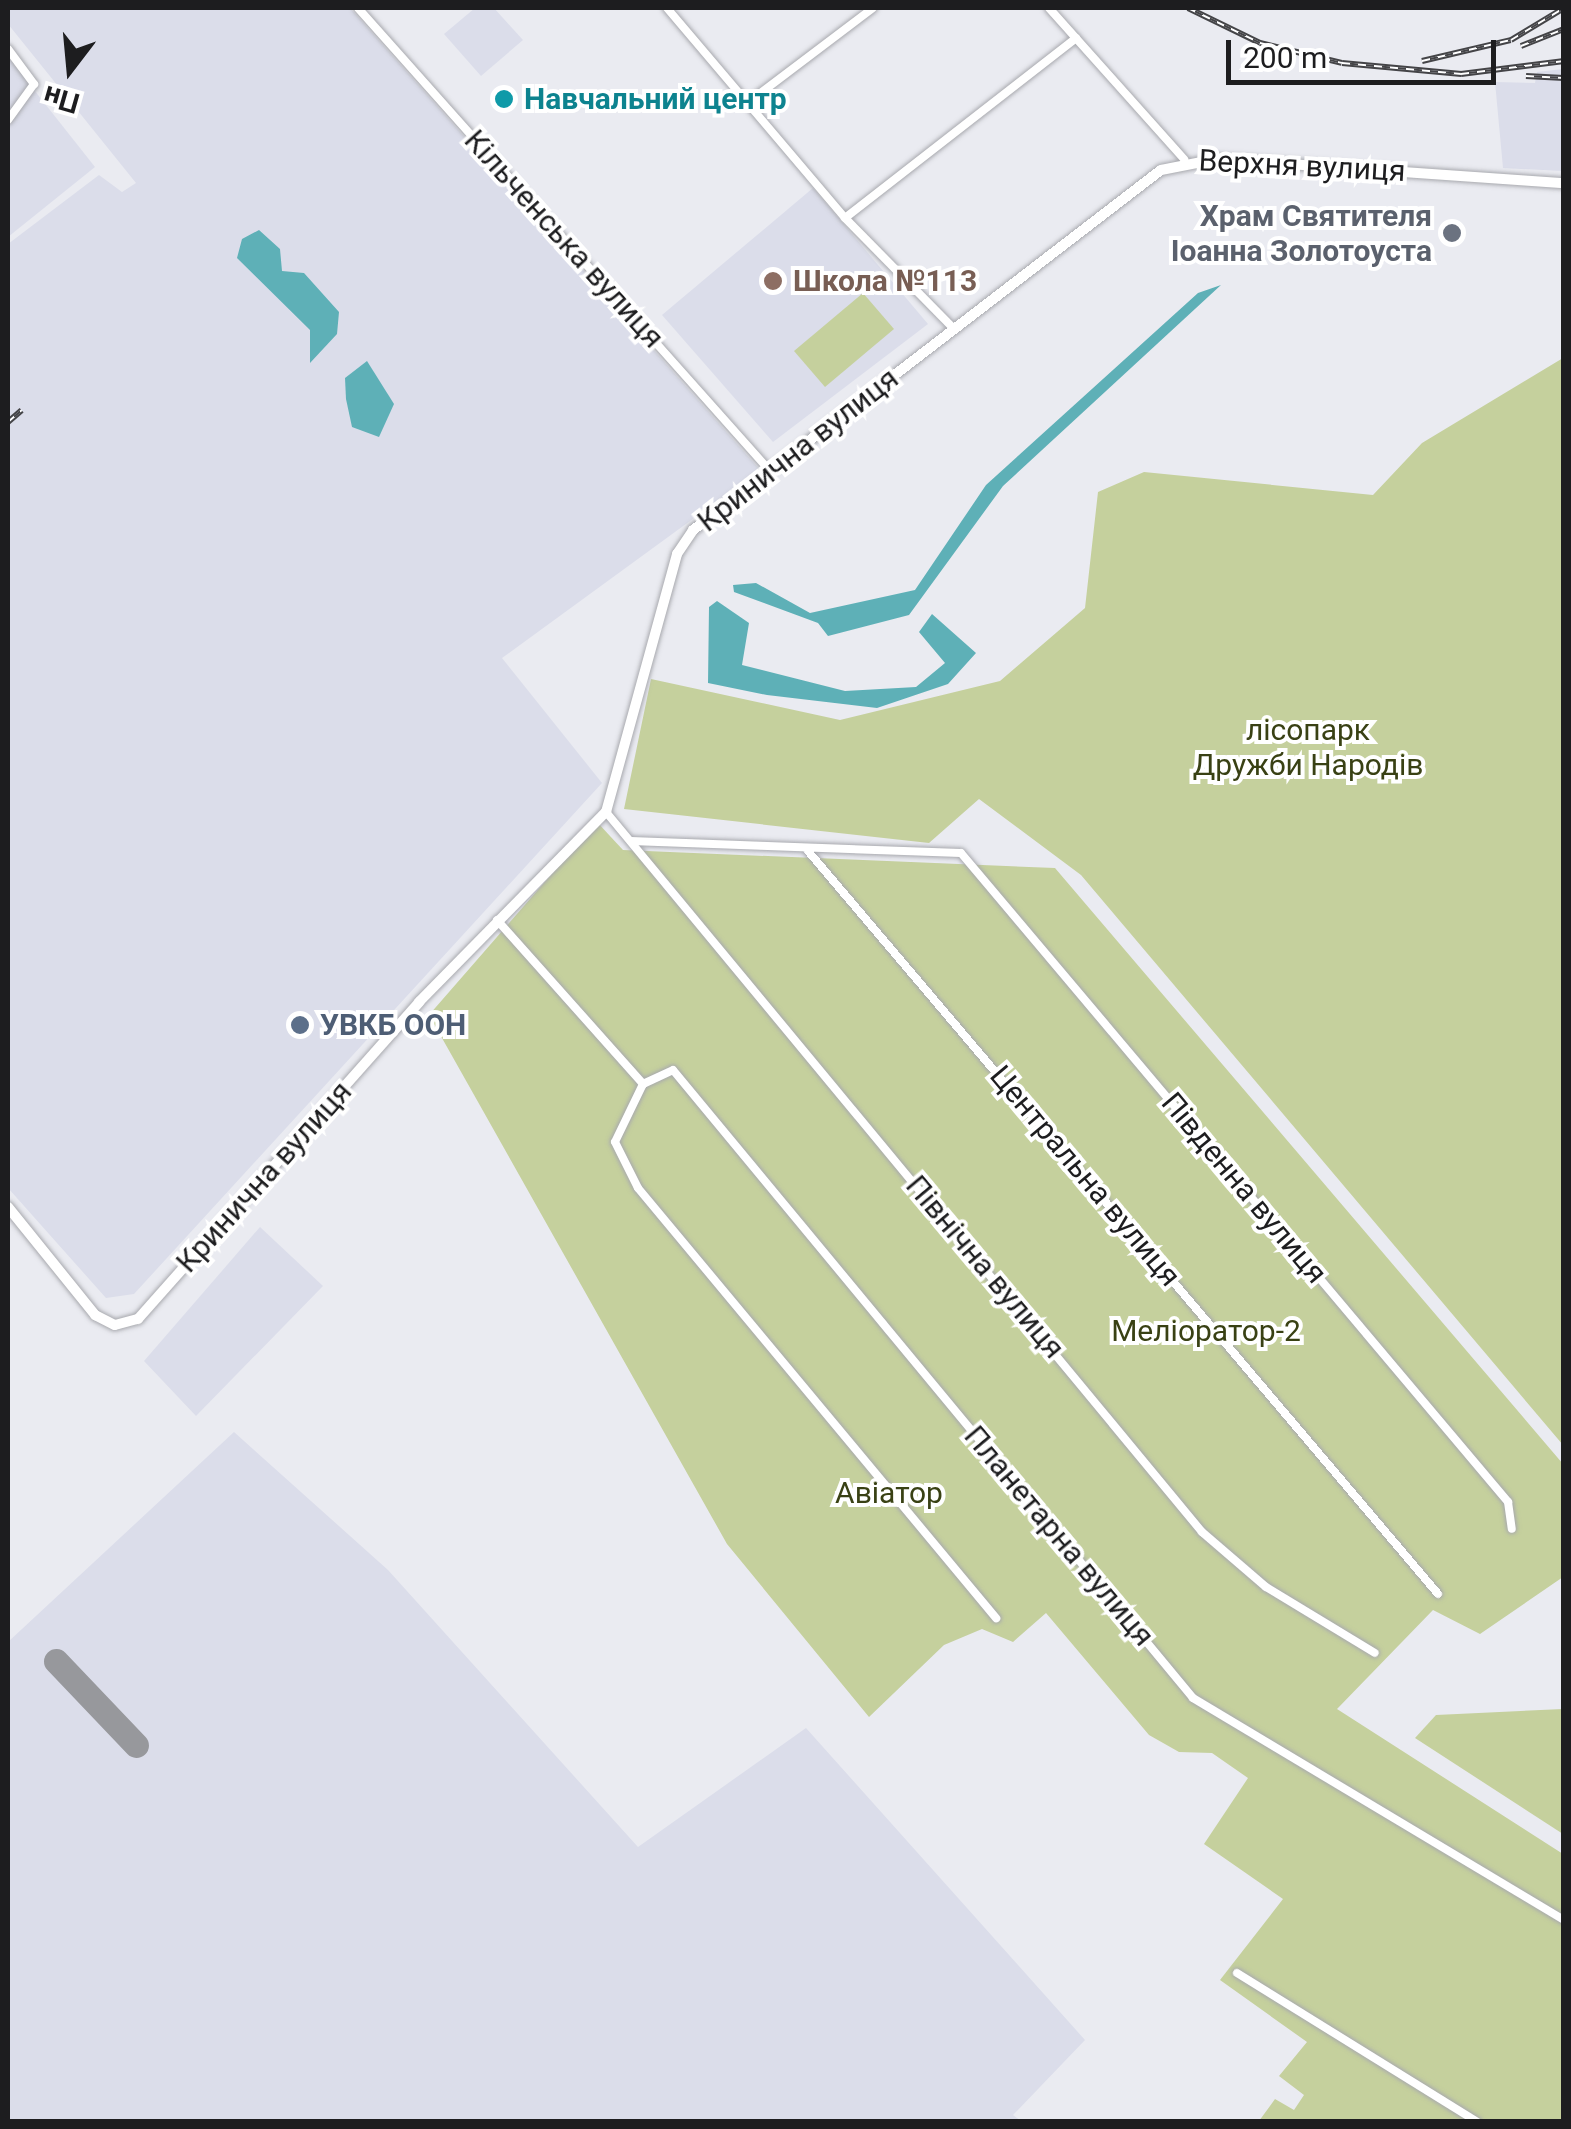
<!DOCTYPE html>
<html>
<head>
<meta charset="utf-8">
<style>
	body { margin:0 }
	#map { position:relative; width:1571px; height:2129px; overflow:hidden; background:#eaebf1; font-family:Roboto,sans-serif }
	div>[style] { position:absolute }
	.built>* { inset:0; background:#dbddea }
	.green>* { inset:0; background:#c5d09d }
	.water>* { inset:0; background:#5eb0b7 }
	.taxiway>* { height:25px; margin:-12.5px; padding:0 12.5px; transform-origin:12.5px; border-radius:12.5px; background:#97989c }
	.roads { filter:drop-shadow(0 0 2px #a8a9ae) drop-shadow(0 0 2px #a8a9ae) }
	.minor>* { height:8px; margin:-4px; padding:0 4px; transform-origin:4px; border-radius:4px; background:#fff }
	.tertiary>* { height:10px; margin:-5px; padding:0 5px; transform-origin:5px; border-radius:5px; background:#fff }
	.rail>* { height:6px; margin-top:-3px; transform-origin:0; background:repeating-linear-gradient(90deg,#fff 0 8px,#444447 0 16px); box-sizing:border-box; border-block:2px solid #444447 }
	.dots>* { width:28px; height:28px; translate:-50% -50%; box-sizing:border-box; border:5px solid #fff; border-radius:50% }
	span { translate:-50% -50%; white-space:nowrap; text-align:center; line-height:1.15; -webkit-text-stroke:8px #fff; paint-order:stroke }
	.culture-label { font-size:30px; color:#0d838f; font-weight:700 }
	.left { translate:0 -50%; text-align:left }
	.street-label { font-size:30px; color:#1d1d1f }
	.worship-label { font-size:30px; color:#5b616d; font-weight:700 }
	.right { translate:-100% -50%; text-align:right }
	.education-label { font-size:30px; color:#785e54; font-weight:700 }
	.park-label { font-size:30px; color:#394114 }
	.service-label { font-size:30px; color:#4e5e75; font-weight:700 }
	.frame { position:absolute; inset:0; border:10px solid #1d1d1f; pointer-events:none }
	.north { position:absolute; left:20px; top:20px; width:100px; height:100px; -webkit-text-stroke:8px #fff; paint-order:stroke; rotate:196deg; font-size:28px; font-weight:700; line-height:40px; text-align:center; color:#1d1d1f }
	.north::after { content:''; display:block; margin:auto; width:35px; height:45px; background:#1d1d1f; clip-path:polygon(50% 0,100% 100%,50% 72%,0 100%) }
	.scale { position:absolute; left:1226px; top:40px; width:270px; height:45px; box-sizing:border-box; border:5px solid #1d1d1f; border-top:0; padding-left:12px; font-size:30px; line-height:35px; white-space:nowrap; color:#1d1d1f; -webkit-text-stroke:8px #fff; paint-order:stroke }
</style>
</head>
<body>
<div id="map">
	<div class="built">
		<i style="clip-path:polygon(8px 8px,350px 8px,760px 470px,502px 658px,602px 783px,134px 1294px,106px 1298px,8px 1188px,8px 244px,99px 175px,122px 192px,136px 183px,8px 24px)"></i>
		<i style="clip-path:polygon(475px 8px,494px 8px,523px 40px,481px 76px,444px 34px)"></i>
		<i style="clip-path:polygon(8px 57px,95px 167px,8px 237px)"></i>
		<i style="clip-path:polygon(1563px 69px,1563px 171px,1503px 168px,1495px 82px,1535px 83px,1537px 72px)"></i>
		<i style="clip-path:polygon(813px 188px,928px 324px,773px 442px,662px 315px)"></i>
		<i style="clip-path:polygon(260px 1227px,323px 1286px,196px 1416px,144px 1361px)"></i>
		<i style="clip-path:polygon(234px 1432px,388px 1570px,638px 1847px,806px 1728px,1085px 2040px,1013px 2115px,1021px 2121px,8px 2121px,8px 1642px)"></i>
	</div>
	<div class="green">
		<i style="clip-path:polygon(863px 293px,894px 329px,825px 387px,794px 351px)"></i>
		<i style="clip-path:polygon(1563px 358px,1563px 1445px,1081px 875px,979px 799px,929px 843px,624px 809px,651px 679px,840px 720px,1000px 681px,1085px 608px,1098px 492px,1144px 472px,1373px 495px,1422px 443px)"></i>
		<i style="clip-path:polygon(597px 822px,623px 850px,1055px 868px,1563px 1464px,1563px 1577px,1480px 1634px,1433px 1610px,1337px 1709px,1563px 1854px,1563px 2121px,1259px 2121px,1275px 2099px,1294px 2110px,1304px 2095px,1279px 2076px,1307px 2042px,1220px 1980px,1283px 1899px,1204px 1844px,1248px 1778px,1212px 1753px,1179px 1752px,1149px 1735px,1046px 1613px,1013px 1642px,982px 1629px,944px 1645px,869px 1717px,727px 1544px,429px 1015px)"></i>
		<i style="clip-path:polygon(1563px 1709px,1563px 1834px,1415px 1738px,1436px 1715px)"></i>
	</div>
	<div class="water">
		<i style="clip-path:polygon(259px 230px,280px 249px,282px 271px,304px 273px,339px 312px,337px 334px,310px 363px,310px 330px,237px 258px,242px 239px)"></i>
		<i style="clip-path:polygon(1221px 285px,1003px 486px,909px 615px,828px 636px,818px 623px,734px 592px,733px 585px,756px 583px,810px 613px,915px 590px,986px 485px,1198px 293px)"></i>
		<i style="clip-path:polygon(367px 361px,394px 404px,379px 437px,352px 427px,346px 399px,345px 378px)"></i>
		<i style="clip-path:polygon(717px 601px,749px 623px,742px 665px,845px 691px,916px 687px,945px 663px,919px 632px,932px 614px,976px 653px,948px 684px,877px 708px,767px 695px,708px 683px,709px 607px)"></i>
	</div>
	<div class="taxiway">
		<i style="left:56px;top:1661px;width:116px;rotate:46.4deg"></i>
	</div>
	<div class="roads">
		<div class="minor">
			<i style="left:358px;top:8px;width:620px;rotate:48.34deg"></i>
			<i style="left:667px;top:8px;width:275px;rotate:49.7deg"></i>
			<i style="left:845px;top:218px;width:156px;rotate:45.5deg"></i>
			<i style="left:1049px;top:8px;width:203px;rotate:48.2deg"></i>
			<i style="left:8px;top:49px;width:44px;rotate:53.4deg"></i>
			<i style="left:34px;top:84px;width:44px;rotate:125.8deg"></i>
			<i style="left:750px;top:101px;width:154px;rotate:-37.1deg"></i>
			<i style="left:845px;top:218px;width:293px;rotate:-37.9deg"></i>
			<i style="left:606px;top:812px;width:935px;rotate:50.38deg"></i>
			<i style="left:1202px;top:1532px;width:84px;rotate:40.7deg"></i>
			<i style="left:1266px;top:1587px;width:127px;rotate:31.2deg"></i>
			<i style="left:631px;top:841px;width:330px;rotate:2.1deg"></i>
			<i style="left:961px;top:853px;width:849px;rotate:49.87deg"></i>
			<i style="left:1508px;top:1502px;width:27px;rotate:82deg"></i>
			<i style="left:808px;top:851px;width:974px;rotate:49.7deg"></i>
			<i style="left:497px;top:920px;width:220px;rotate:48.3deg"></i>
			<i style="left:643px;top:1084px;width:64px;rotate:115.8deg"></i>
			<i style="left:615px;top:1142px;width:51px;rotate:63.4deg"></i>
			<i style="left:638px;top:1188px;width:560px;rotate:50.22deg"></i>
			<i style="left:643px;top:1084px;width:33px;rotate:-25deg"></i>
			<i style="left:673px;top:1070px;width:815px;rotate:50.37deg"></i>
			<i style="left:1193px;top:1698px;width:432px;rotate:30.9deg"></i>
			<i style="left:1237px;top:1973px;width:282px;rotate:31.8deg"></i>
		</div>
		<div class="tertiary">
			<i style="left:8px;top:1207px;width:139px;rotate:51.1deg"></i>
			<i style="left:95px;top:1315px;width:22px;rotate:27deg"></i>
			<i style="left:115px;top:1325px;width:24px;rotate:-15deg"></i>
			<i style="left:138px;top:1319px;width:424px;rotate:-48.4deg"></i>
			<i style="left:419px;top:1002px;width:267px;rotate:-45.5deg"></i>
			<i style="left:606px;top:812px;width:268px;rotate:-74.6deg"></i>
			<i style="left:677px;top:554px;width:29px;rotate:-56deg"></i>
			<i style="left:693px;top:530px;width:590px;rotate:-37.57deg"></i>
			<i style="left:1161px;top:170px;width:57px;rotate:-11.1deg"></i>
			<i style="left:1217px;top:159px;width:348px;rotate:4deg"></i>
		</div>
	</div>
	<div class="rail">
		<i style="left:1188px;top:8px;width:80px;rotate:25.9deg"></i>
		<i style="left:1260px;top:43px;width:84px;rotate:13.7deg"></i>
		<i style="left:1342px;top:63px;width:120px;rotate:5.3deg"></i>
		<i style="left:1461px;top:74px;width:104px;rotate:-7.2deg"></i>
		<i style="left:1521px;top:46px;width:46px;rotate:-21.6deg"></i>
		<i style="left:1422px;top:61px;width:91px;rotate:-13.3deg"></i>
		<i style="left:1511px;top:40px;width:62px;rotate:-31.1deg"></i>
		<i style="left:1526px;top:76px;width:38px;rotate:3deg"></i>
		<i style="left:8px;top:422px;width:18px;rotate:-41deg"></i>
	</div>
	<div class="dots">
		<i style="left:504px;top:99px;background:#0f9aa8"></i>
		<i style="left:1452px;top:233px;background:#6b7280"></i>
		<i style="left:773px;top:281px;background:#8d6e63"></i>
		<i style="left:300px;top:1025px;background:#5c6f8a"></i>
	</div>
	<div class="culture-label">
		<span class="left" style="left:524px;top:99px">Навчальний центр</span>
	</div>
	<div class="street-label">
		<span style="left:1302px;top:166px;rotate:3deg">Верхня вулиця</span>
		<span style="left:564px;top:239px;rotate:48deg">Кільченська вулиця</span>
		<span style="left:798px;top:450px;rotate:-38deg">Кринична вулиця</span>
		<span style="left:1085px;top:1176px;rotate:50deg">Центральна вулиця</span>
		<span style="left:264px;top:1177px;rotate:-48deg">Кринична вулиця</span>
		<span style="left:1244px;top:1188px;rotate:50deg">Південна вулиця</span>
		<span style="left:985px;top:1267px;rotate:50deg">Північна вулиця</span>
		<span style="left:1059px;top:1536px;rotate:50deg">Планетарна вулиця</span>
	</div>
	<div class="worship-label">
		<span class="right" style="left:1432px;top:233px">Храм Святителя<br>Іоанна Золотоуста</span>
	</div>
	<div class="education-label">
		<span class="left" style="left:793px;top:281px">Школа №113</span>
	</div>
	<div class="park-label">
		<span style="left:1308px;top:747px">лісопарк<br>Дружби Народів</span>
		<span style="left:1206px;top:1331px">Меліоратор-2</span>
		<span style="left:889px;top:1493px">Авіатор</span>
	</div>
	<div class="service-label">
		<span class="left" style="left:320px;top:1025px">УВКБ ООН</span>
	</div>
	<div class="frame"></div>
	<div class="north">Пн</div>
	<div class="scale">200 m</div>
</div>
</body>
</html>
